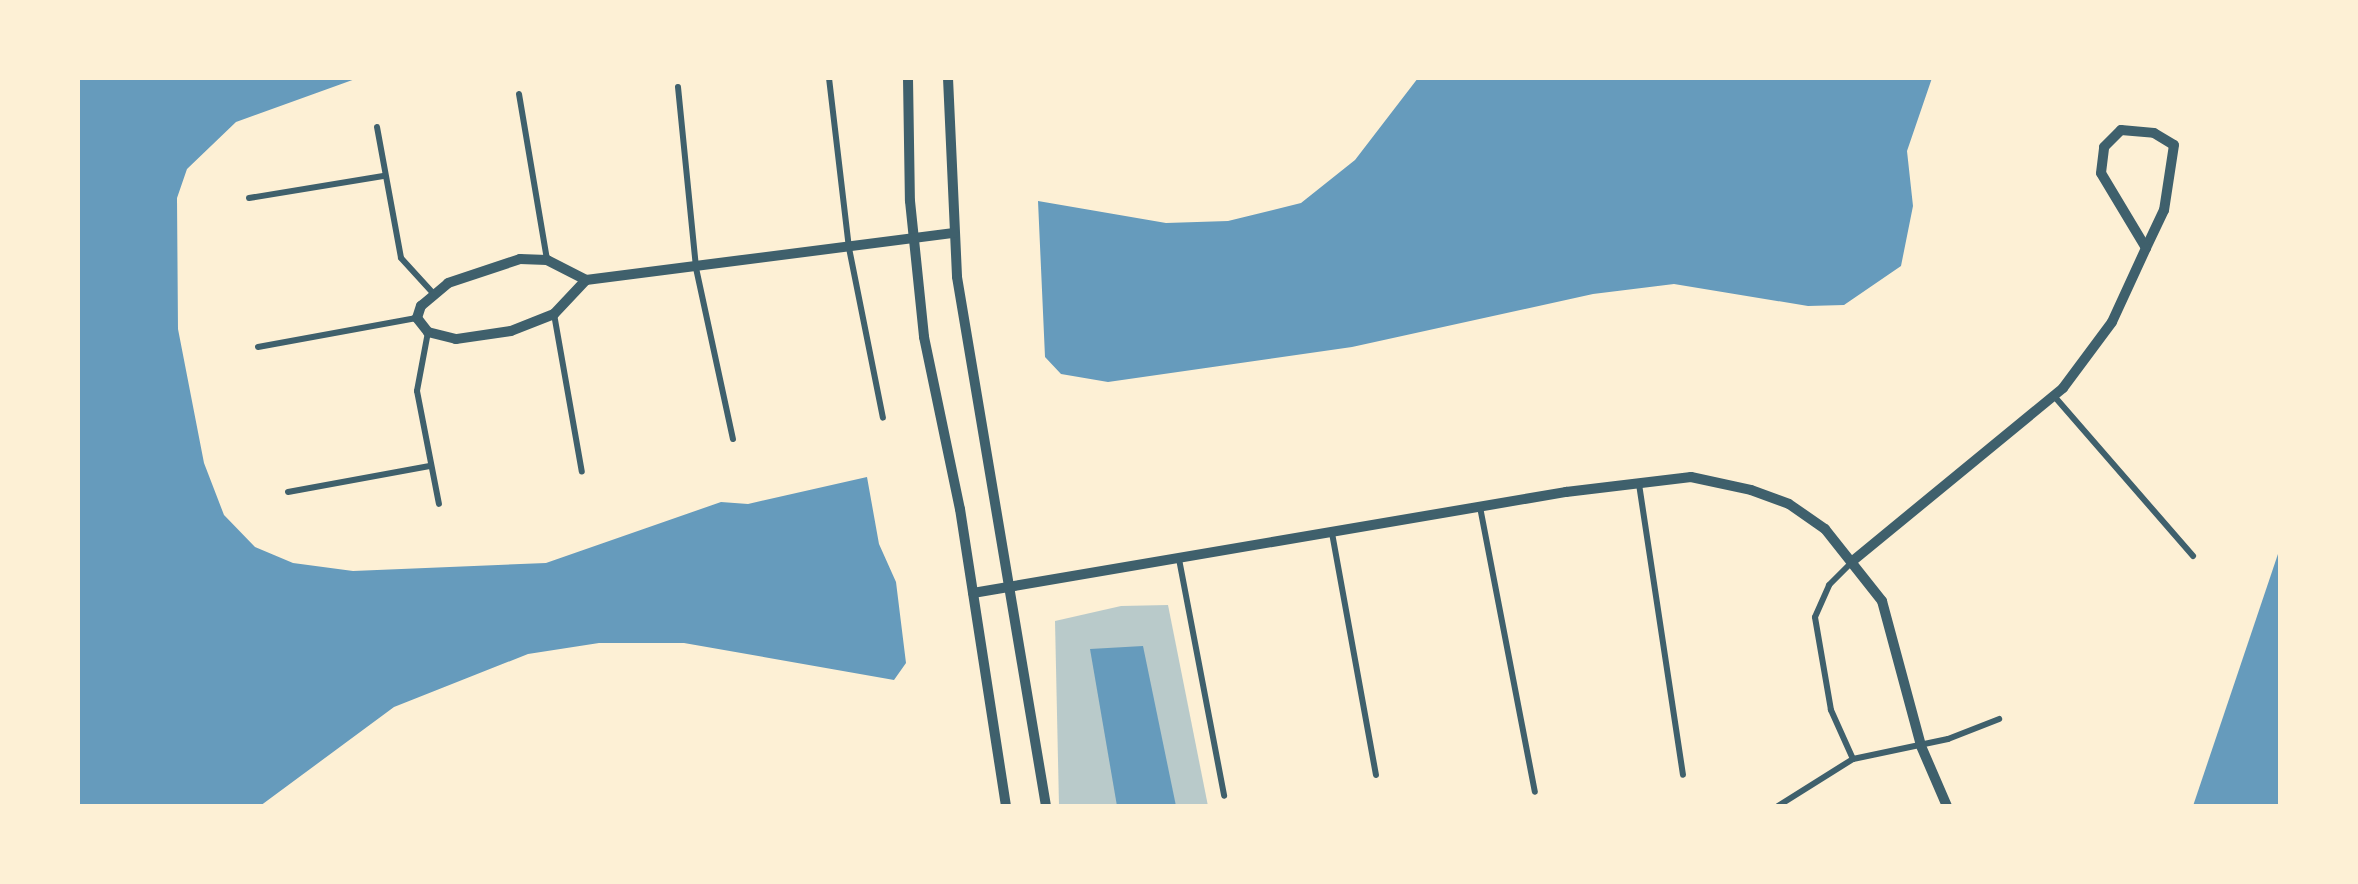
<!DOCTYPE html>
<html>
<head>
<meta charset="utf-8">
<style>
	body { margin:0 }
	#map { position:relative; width:2358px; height:884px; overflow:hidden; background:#fdf0d5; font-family:"Libre Baskerville",serif }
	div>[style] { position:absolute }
	.green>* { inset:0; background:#b9caca }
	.water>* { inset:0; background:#669bbc }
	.service>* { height:6px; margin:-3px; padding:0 3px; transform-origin:3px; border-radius:3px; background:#3f606c }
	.minor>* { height:10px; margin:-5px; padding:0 5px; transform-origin:5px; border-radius:5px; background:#3f606c }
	span { translate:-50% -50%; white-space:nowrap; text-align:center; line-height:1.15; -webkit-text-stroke:10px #fdf0d5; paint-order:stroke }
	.frame { position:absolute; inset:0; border:80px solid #fdf0d5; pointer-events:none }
</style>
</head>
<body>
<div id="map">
	<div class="green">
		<i style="clip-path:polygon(1168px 605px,1208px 806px,1059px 806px,1055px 621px,1121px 606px)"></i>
	</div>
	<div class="water">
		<i style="clip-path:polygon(78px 78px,358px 78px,236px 122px,187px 169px,177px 198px,178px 329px,204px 463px,224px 515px,255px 547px,293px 563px,353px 571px,546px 563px,721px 502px,748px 504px,867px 477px,879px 544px,896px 582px,906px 663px,894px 680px,684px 643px,599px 643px,528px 654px,394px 707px,260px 806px,78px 806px)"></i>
		<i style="clip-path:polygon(1418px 78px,1932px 78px,1907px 151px,1913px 206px,1901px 266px,1844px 305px,1808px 306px,1674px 284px,1593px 294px,1352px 347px,1108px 382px,1061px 374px,1045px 357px,1038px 201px,1166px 223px,1228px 221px,1301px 203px,1355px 160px)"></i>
		<i style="clip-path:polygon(2280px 548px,2280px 806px,2193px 806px)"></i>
		<i style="clip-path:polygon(1143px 646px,1176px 806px,1117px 806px,1090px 649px)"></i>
	</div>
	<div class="service">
		<i style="left:829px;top:78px;width:171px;rotate:83.3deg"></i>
		<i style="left:849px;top:248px;width:173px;rotate:78.7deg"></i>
		<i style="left:678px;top:87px;width:182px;rotate:84.3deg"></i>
		<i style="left:696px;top:268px;width:175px;rotate:77.8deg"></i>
		<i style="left:519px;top:94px;width:168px;rotate:80.4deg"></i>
		<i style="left:377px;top:127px;width:133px;rotate:79.6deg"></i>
		<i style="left:401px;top:258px;width:47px;rotate:47.6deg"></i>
		<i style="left:249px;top:198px;width:136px;rotate:-9.3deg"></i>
		<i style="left:554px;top:314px;width:160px;rotate:80deg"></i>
		<i style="left:428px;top:332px;width:60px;rotate:100.6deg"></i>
		<i style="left:417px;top:391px;width:115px;rotate:79deg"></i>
		<i style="left:258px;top:347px;width:161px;rotate:-10.4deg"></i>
		<i style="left:2054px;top:396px;width:212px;rotate:49deg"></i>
		<i style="left:1639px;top:484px;width:294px;rotate:81.4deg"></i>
		<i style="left:288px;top:492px;width:144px;rotate:-10.4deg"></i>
		<i style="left:1480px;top:507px;width:290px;rotate:79.1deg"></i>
		<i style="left:1332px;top:533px;width:246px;rotate:79.7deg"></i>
		<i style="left:1179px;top:559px;width:241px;rotate:79.2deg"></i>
		<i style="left:1853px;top:759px;width:54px;rotate:-114.2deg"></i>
		<i style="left:1831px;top:710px;width:94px;rotate:-99.8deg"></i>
		<i style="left:1815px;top:617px;width:35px;rotate:-66deg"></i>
		<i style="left:1829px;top:585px;width:35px;rotate:-45deg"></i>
		<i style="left:1778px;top:806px;width:89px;rotate:-32.1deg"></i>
		<i style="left:1853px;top:759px;width:97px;rotate:-11.9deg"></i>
		<i style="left:1948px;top:739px;width:55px;rotate:-21.4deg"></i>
	</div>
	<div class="minor">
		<i style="left:908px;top:78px;width:123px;rotate:89.1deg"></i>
		<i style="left:910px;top:201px;width:137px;rotate:84.1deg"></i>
		<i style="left:924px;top:337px;width:176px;rotate:78.2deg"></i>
		<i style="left:960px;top:509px;width:301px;rotate:81.2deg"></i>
		<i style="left:948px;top:78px;width:199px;rotate:87.4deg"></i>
		<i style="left:957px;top:277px;width:536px;rotate:80.45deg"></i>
		<i style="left:2121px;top:130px;width:33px;rotate:5deg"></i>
		<i style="left:2154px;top:133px;width:23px;rotate:31deg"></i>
		<i style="left:2174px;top:145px;width:66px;rotate:98.7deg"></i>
		<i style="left:2164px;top:210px;width:42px;rotate:115.3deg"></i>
		<i style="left:2146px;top:248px;width:87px;rotate:-121deg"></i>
		<i style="left:2101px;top:173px;width:26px;rotate:-83deg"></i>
		<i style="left:2104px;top:147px;width:24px;rotate:-45deg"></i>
		<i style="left:520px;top:259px;width:27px;rotate:2deg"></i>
		<i style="left:547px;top:260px;width:44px;rotate:27.1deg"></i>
		<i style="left:586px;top:280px;width:47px;rotate:133.3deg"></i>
		<i style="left:554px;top:314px;width:46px;rotate:158.4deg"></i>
		<i style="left:511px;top:331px;width:56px;rotate:171.7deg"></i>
		<i style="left:456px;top:339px;width:29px;rotate:-166deg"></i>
		<i style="left:428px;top:332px;width:18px;rotate:-128deg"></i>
		<i style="left:417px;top:318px;width:13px;rotate:-72deg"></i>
		<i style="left:421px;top:306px;width:35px;rotate:-40deg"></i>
		<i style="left:448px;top:283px;width:76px;rotate:-18.4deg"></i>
		<i style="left:586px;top:280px;width:371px;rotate:-7.3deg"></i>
		<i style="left:1855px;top:559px;width:269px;rotate:-39.4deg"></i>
		<i style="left:2063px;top:388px;width:82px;rotate:-53.4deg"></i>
		<i style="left:2112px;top:322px;width:81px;rotate:-65.3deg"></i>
		<i style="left:973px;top:593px;width:602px;rotate:-9.67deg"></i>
		<i style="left:1566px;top:492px;width:126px;rotate:-6.8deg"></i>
		<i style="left:1691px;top:477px;width:61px;rotate:12.2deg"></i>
		<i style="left:1751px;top:490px;width:40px;rotate:20.2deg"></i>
		<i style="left:1789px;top:504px;width:44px;rotate:34.8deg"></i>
		<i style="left:1825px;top:529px;width:92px;rotate:51.6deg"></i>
		<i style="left:1882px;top:601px;width:150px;rotate:74.9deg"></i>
		<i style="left:1921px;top:746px;width:65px;rotate:66.6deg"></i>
	</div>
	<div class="frame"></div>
</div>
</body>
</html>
